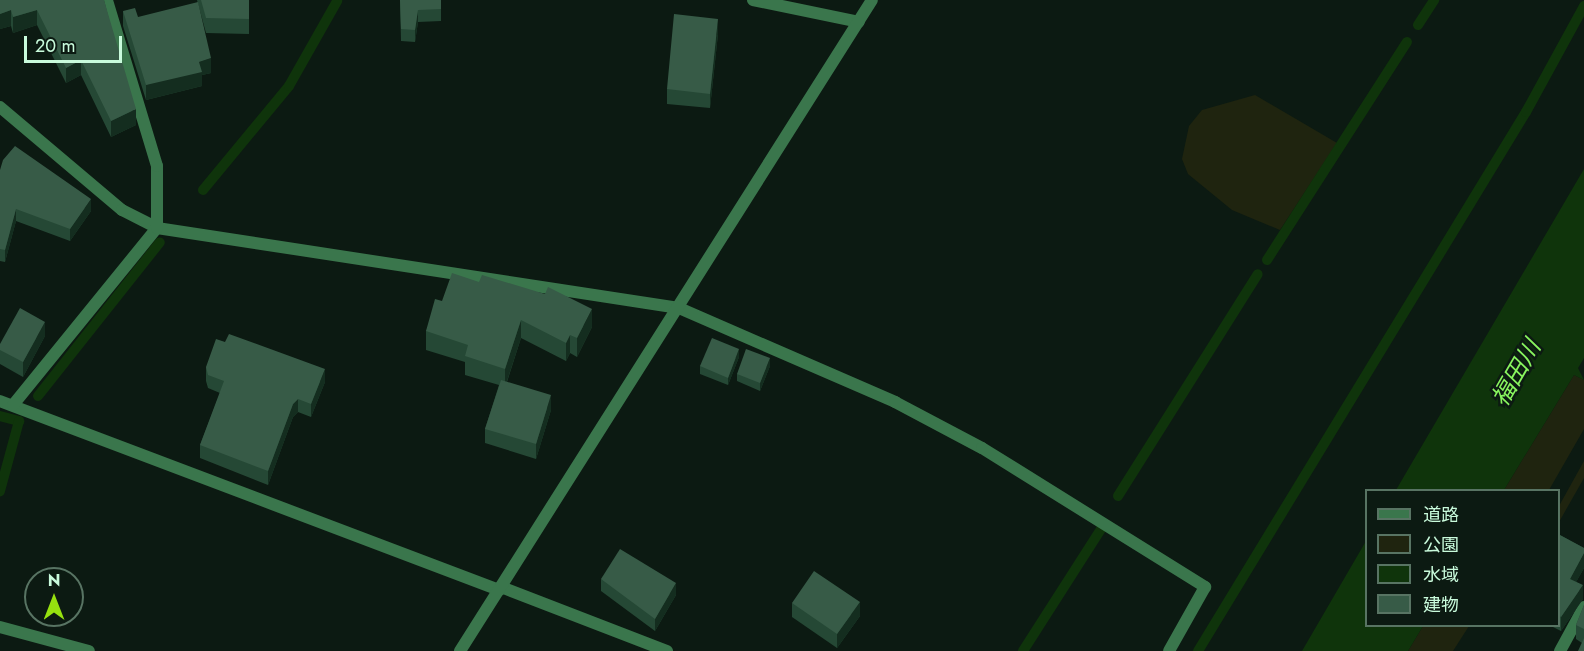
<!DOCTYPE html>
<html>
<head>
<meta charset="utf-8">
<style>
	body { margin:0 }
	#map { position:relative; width:1584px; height:651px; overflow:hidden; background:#0c1a12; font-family:Jost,"Noto Sans JP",sans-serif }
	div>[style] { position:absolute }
	.green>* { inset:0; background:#1f240f }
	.water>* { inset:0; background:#0f340b }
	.stream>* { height:10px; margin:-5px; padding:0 5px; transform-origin:5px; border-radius:5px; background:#0f340b }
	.minor>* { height:12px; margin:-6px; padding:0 6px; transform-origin:6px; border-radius:6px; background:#3a764c }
	.tertiary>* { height:12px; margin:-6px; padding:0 6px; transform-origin:6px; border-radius:6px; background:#3a764c }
	.wall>* { inset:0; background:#254835 }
	.shaded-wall>* { inset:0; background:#142d1f }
	.building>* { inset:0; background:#375b47 }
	span { translate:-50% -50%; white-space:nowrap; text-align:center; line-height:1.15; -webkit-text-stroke:5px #0c1a12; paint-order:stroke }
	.water-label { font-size:24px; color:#88f45e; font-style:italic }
	.legend { position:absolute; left:1365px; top:489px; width:195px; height:138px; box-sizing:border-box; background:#0c1a12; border:2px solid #587463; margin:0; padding:8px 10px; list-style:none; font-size:18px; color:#c9fbdc }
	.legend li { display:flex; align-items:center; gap:12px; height:30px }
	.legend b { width:30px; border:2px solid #587463 }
	.north { position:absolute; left:24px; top:567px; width:60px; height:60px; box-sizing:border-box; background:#0c1a12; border:2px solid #587463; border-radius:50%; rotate:0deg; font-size:16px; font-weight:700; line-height:24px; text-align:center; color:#c9fbdc }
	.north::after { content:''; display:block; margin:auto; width:21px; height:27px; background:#96e10f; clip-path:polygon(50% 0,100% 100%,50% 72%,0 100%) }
	.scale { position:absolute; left:24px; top:36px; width:98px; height:27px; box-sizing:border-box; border:3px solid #c9fbdc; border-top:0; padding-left:8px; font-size:18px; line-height:21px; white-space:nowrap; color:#c9fbdc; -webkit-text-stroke:4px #0c1a12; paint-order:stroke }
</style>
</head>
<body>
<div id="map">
	<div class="green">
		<i style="clip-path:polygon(1255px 95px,1337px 143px,1280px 230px,1232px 210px,1188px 174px,1182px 159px,1189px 126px,1202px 110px)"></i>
		<i style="clip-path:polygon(1574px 375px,1584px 380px,1584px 429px,1549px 490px,1504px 490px)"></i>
		<i style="clip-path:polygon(1584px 461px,1584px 478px,1559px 522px,1559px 506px)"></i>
		<i style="clip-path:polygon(1423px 626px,1469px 626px,1453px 651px,1408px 651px)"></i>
	</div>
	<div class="water">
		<i style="clip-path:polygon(1584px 169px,1584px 358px,1578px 368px,1584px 380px,1574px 375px,1504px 490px,1396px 490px)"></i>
		<i style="clip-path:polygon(1366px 541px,1366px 626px,1423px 626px,1408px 651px,1302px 651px)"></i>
	</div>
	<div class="stream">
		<i style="left:1418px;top:25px;width:30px;rotate:-57deg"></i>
		<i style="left:203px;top:190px;width:135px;rotate:-50.4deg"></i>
		<i style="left:289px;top:86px;width:98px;rotate:-60.5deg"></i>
		<i style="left:1267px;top:260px;width:259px;rotate:-57.3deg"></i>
		<i style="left:38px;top:396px;width:196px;rotate:-51.6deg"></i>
		<i style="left:0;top:416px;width:20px;rotate:15deg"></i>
		<i style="left:19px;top:421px;width:73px;rotate:105.2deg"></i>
		<i style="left:1118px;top:496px;width:262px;rotate:-57.8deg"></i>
		<i style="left:1023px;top:651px;width:145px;rotate:-57.4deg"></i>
		<i style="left:1198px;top:651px;width:631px;rotate:-58.68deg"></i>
		<i style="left:1526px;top:112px;width:121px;rotate:-61.3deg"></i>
	</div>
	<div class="minor">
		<i style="left:753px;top:0;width:108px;rotate:11.7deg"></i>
		<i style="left:0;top:107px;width:160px;rotate:40.2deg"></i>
		<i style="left:122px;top:210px;width:39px;rotate:27deg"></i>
		<i style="left:157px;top:228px;width:528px;rotate:8.71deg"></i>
		<i style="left:679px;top:308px;width:236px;rotate:23.5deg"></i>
		<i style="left:895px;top:402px;width:98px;rotate:27.9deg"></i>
		<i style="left:982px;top:448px;width:263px;rotate:31.9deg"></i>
		<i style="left:1205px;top:587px;width:73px;rotate:119.4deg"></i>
		<i style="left:0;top:401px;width:534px;rotate:20.74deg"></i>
		<i style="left:13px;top:405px;width:228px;rotate:-50.9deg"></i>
		<i style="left:157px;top:228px;width:62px;rotate:-90deg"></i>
		<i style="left:157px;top:166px;width:173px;rotate:-106.8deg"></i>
		<i style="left:501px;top:587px;width:178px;rotate:21.1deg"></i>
		<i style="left:0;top:627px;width:92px;rotate:15.1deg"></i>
		<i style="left:1560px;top:651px;width:50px;rotate:-61.4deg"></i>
	</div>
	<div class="tertiary">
		<i style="left:460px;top:651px;width:770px;rotate:-57.67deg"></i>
	</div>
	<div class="wall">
		<i style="clip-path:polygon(0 0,104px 0,136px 125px,111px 137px,81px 75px,66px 83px,37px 25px,13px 33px,11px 26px,0 29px)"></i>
		<i style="clip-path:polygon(197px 0,249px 0,249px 34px,206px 33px)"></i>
		<i style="clip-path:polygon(400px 0,441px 0,441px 21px,418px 22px,415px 42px,401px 41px)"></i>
		<i style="clip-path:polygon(123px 11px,138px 17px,211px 73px,202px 75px,202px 86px,146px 100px,123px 26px)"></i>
		<i style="clip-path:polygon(718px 34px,710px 108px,667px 104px,667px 89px)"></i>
		<i style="clip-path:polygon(0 170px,91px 211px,70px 241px,16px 221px,5px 262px,0 261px)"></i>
		<i style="clip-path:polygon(442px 301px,592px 327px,577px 357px,570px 353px,566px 361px,521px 338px,507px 382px,551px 410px,536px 459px,485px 443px,485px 429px,499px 385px,465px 375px,465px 362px,426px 350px,426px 331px)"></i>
		<i style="clip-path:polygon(45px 336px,23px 377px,0 364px,0 344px)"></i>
		<i style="clip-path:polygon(739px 357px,728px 385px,700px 374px,700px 366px)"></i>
		<i style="clip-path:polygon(770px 366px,760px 391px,737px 381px,737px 374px)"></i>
		<i style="clip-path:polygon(206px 367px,325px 382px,311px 417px,298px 412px,293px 417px,268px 485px,200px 458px,200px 445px,220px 393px,208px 388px,206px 381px)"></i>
		<i style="clip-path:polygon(1558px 534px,1584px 548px,1584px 568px,1576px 582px,1583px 599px,1561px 631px,1551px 626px,1558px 626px)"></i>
		<i style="clip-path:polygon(601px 579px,676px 595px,655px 631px,601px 591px)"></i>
		<i style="clip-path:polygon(792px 603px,860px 616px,837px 648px,792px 617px)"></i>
		<i style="clip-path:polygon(1584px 605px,1584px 651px,1582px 643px,1576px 639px,1576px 625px)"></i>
	</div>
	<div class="shaded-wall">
		<i style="clip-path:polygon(11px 10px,11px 26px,0 29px,0 14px)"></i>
		<i style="clip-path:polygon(37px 10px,37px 25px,13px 33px,13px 17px)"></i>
		<i style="clip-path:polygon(418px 10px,418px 22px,415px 42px,415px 30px)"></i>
		<i style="clip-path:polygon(718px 19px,718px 34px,710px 108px,710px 94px)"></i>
		<i style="clip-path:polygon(211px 58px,211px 73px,202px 75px,202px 86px,146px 100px,146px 85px,199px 62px)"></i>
		<i style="clip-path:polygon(81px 60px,81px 75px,66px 83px,66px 68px)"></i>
		<i style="clip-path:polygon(136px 109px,136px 125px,111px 137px,111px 121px)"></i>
		<i style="clip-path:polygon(91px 199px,91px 211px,70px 241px,70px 229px)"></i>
		<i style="clip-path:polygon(16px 209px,16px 221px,5px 262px,5px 250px)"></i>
		<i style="clip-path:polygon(592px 309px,592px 327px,577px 357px,577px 338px)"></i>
		<i style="clip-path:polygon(521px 320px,521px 338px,505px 387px,505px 369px)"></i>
		<i style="clip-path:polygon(45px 322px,45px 336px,23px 377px,23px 362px)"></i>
		<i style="clip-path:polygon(570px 335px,570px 353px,566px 361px,566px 343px)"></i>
		<i style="clip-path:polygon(739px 349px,739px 357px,728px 385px,728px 378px)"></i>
		<i style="clip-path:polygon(770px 358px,770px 366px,760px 391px,760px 383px)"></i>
		<i style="clip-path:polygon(325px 369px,325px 382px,311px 417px,311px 404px)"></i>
		<i style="clip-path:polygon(551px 395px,551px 410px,536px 459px,536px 444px)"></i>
		<i style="clip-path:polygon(298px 399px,298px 412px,293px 417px,268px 485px,268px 471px,293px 404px)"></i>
		<i style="clip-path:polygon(1584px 553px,1584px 568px,1570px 593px,1570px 579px)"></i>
		<i style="clip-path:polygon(676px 583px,676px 595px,655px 631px,655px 619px)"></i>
		<i style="clip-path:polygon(1583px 585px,1583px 599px,1561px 631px,1561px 617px)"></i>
		<i style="clip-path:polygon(860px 602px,860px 616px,837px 648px,837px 634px)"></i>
	</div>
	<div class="building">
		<i style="clip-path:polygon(0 0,104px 0,136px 109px,111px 121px,81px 60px,66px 68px,37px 10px,13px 17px,11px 10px,0 14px)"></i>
		<i style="clip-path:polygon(201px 0,249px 0,249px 19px,206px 18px)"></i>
		<i style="clip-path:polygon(400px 0,441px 0,441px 9px,418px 10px,415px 30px,401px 29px)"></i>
		<i style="clip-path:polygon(198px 2px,211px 58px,199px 62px,202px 72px,146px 85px,123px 11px,135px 8px,138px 17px)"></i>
		<i style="clip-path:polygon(674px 14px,718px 19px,710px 94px,667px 89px)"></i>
		<i style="clip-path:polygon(15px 146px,91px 199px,70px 229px,16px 209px,5px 250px,0 249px,0 170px,3px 160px)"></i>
		<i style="clip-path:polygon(452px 273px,479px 282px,482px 275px,545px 294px,548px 287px,592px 309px,577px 338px,570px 335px,566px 343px,521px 320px,505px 369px,465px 356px,468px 345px,426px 331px,435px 299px,442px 301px)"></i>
		<i style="clip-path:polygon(20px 308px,45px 322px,23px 362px,0 350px,0 344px)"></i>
		<i style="clip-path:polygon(229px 334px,325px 369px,311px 404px,298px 399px,293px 404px,268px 471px,200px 445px,224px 381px,208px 375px,206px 367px,216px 339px,225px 342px)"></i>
		<i style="clip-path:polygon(712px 338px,739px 349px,728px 378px,700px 366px)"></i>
		<i style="clip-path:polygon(746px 349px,770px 358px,760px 383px,737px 374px)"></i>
		<i style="clip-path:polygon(501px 380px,551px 395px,536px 444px,485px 429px)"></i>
		<i style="clip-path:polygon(1558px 534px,1584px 548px,1584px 553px,1570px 579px,1583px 585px,1561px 617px,1558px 615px)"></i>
		<i style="clip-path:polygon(620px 549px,676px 583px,655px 619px,601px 579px)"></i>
		<i style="clip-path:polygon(814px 571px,860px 602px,837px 634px,792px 603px)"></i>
		<i style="clip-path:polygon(1584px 605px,1584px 629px,1576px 625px)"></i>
		<i style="clip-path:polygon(1584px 638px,1584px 651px,1578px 651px)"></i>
	</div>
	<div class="water-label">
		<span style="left:1516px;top:373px;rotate:-60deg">福田川</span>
	</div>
	<ul class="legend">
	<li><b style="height:8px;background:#3a764c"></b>道路</li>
	<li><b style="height:16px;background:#1f240f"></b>公園</li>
	<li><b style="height:16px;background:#0f340b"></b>水域</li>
	<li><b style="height:16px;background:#375b47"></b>建物</li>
	</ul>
	<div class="north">N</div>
	<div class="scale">20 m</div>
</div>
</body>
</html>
